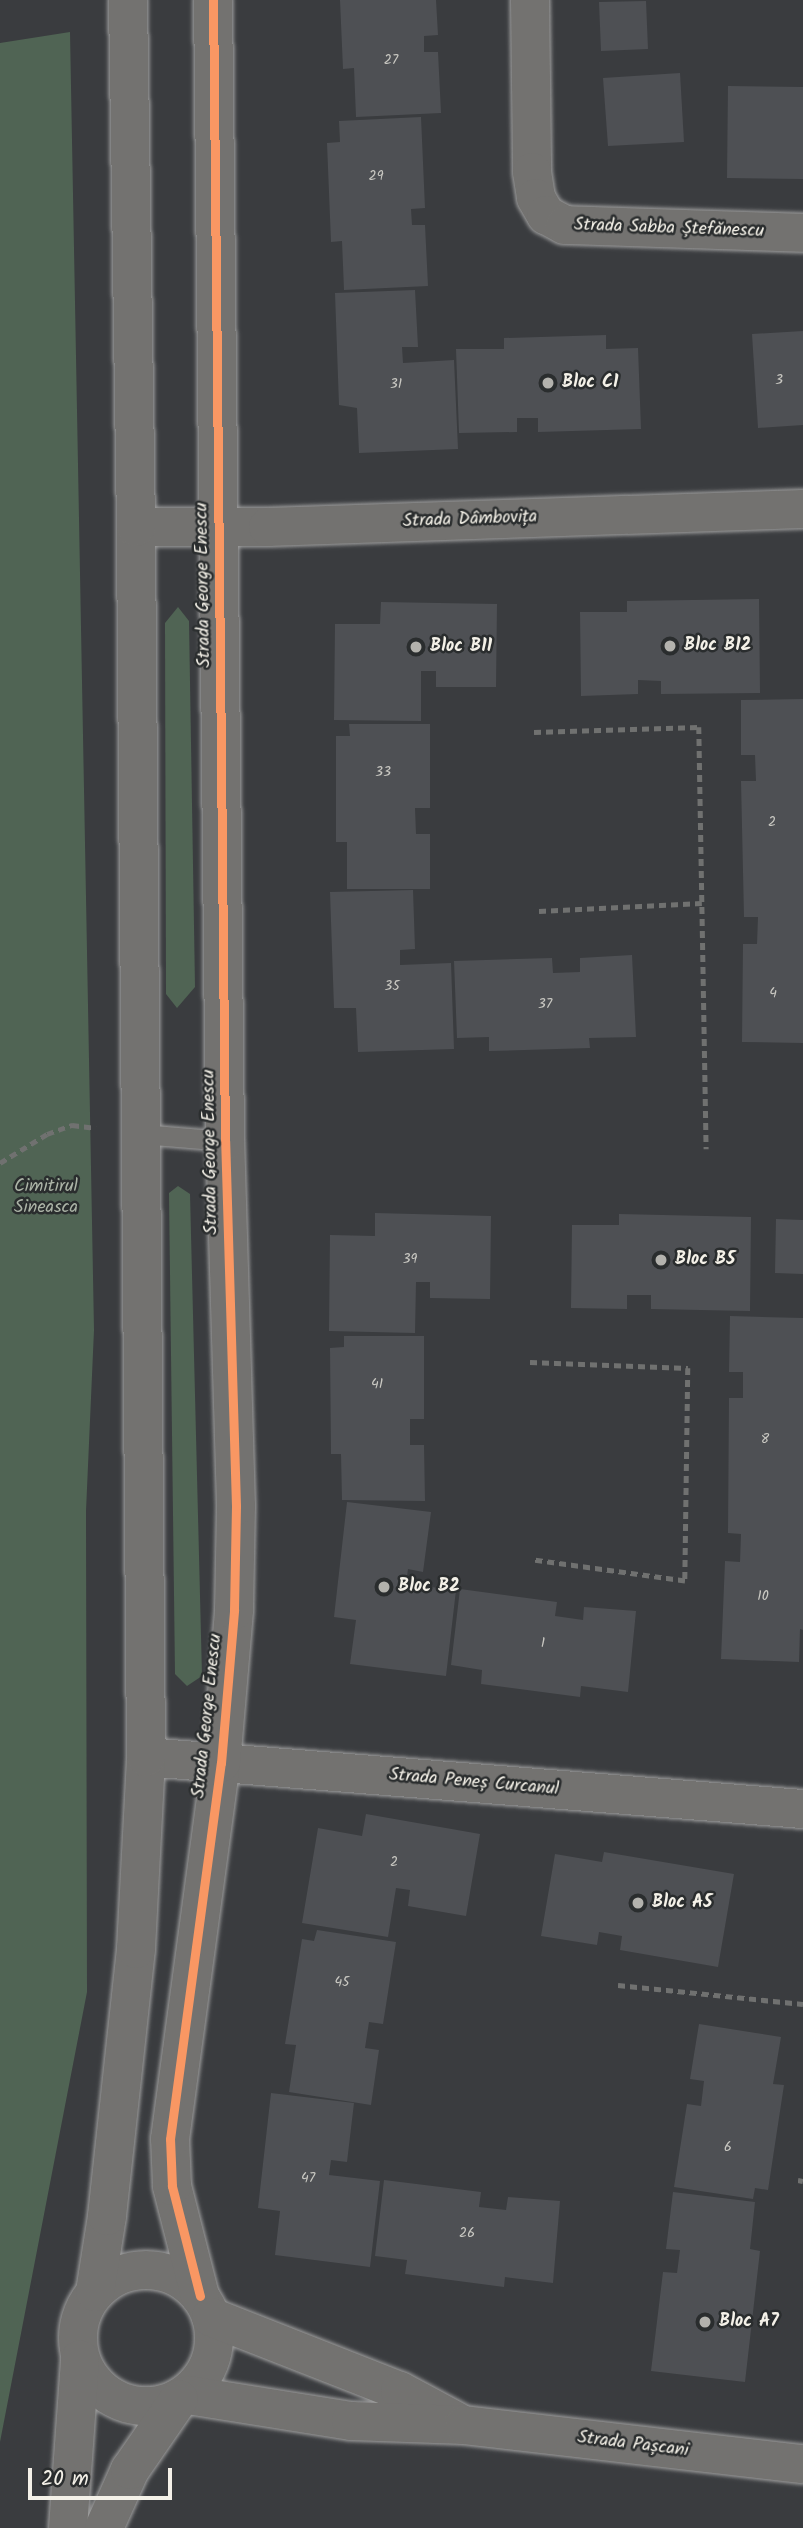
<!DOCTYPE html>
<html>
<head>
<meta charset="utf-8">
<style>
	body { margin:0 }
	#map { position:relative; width:803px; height:2528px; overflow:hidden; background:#3a3c3f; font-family:Kalam,sans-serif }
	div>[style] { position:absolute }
	.green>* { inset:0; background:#506454 }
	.building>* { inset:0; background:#4e5054 }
	.path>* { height:4.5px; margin-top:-2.25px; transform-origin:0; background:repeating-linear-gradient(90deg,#707170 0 7px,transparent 0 12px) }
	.roads { filter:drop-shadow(0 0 2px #9e9e9e) drop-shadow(0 0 2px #9e9e9e) }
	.service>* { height:19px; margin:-9.5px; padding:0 9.5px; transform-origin:9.5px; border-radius:9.5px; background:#737270 }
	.minor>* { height:38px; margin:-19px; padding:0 19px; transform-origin:19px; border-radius:19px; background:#737270 }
	.tertiary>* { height:38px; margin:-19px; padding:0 19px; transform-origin:19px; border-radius:19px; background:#737270 }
	.tertiary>.ring { margin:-19px; padding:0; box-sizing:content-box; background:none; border:38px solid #737270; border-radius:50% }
	.cycleway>* { height:9px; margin:-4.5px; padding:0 4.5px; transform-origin:4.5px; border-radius:4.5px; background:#f99763 }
	.dots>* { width:19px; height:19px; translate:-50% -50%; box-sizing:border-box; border:4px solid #2a2d2e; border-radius:50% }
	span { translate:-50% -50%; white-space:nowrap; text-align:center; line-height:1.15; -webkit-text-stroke:5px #2a2d2e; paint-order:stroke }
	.number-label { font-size:14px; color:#cac9c3 }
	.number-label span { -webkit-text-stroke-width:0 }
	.street-label { font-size:18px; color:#f4f1e8 }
	.poi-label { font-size:18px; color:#f4f1e8; font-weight:700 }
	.left { translate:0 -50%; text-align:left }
	.park-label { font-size:18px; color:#acb4a7 }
	.scale { position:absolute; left:28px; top:2468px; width:144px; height:32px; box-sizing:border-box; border:4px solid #f4f1e8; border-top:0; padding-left:9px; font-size:21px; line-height:24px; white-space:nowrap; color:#f4f1e8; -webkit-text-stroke:5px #2a2d2e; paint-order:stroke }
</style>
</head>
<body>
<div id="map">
	<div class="green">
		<i style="clip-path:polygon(70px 32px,94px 1330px,86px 1511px,87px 1992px,0 2442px,0 43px)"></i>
		<i style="clip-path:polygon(178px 607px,189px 621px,195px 987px,177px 1008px,166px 994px,165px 623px)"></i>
		<i style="clip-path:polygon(178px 1186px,190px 1194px,202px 1676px,187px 1686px,175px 1674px,169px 1193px)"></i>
	</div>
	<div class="building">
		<i style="clip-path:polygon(340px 0,436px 0,438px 35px,424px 36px,424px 52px,438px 52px,441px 113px,356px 117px,354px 68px,343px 69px)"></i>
		<i style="clip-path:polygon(646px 1px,648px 49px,601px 51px,599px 2px)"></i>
		<i style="clip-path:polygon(680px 73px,684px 142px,608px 146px,603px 78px)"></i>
		<i style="clip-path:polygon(728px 86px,803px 87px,803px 179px,727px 178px)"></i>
		<i style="clip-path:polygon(421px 117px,425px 208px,411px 209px,412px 225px,425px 225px,428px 286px,344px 290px,342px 241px,331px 242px,327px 143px,340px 142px,339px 121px)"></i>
		<i style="clip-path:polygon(415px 290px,418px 347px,402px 347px,403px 363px,454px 360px,458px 449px,359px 453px,357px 408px,339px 405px,335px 293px)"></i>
		<i style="clip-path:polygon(803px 331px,803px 425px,758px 428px,752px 334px)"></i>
		<i style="clip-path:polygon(606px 335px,606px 349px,638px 348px,641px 429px,538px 432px,538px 418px,517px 418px,517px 432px,459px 433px,456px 349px,504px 349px,504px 338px)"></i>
		<i style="clip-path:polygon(759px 599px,760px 693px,661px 694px,661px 681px,638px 680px,638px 694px,581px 696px,580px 612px,627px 612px,627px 601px)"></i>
		<i style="clip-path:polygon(381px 602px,497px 604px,496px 687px,436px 687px,436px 671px,421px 671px,421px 721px,334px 720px,335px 624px,380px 624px)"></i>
		<i style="clip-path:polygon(803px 699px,803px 1043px,742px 1042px,743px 944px,757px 944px,758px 917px,744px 917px,741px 781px,756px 781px,755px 755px,741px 755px,741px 700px)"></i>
		<i style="clip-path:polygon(349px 724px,430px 724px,430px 808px,415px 808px,416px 834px,430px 834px,430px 889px,347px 889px,347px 842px,336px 842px,336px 736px,350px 736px)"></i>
		<i style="clip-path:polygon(413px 890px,415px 949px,400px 950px,400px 965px,451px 963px,454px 1049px,358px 1052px,356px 1008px,334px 1008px,330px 892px)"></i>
		<i style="clip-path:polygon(632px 955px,636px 1037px,589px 1038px,590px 1048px,489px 1051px,489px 1037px,457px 1038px,454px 961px,552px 958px,553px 973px,580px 972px,580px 958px)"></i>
		<i style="clip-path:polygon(375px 1213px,491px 1216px,490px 1299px,430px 1298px,430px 1282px,416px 1282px,415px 1333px,329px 1331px,330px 1235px,375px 1236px)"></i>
		<i style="clip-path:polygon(619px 1214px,751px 1217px,750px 1311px,651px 1309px,651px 1295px,627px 1295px,627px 1309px,571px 1308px,572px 1225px,619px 1225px)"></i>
		<i style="clip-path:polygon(776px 1219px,803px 1220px,803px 1274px,775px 1273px)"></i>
		<i style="clip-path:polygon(730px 1316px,803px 1318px,803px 1630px,800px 1629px,799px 1662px,721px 1659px,725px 1561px,740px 1562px,741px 1534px,728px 1533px,729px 1398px,743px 1398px,743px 1372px,729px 1372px)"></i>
		<i style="clip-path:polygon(344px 1336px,424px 1336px,424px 1419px,410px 1419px,410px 1445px,424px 1445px,425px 1501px,342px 1500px,341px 1454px,331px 1454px,330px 1348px,344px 1347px)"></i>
		<i style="clip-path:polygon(347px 1502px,431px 1512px,423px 1572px,408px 1569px,406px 1584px,456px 1590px,446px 1676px,350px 1664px,356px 1620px,334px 1617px)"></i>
		<i style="clip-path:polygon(460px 1589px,557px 1602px,555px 1616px,583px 1620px,584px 1607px,636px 1611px,628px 1692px,581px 1686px,580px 1697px,481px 1684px,482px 1670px,451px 1665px)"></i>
		<i style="clip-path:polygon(366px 1814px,480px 1834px,466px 1916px,408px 1906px,410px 1890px,396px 1888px,388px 1937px,302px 1923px,318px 1828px,362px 1836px)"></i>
		<i style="clip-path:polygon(604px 1852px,734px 1874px,718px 1967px,620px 1950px,622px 1936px,599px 1932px,597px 1945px,541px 1936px,555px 1854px,602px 1862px)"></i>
		<i style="clip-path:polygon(317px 1930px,396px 1942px,383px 2024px,369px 2022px,365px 2048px,379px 2050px,371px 2105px,289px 2092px,296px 2045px,285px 2044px,302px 1939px,314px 1941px)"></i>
		<i style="clip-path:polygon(699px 2024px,781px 2037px,773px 2084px,784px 2085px,768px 2190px,755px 2188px,753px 2199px,674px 2187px,687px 2104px,701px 2106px,704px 2081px,690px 2079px)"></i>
		<i style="clip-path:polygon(271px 2093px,354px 2103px,347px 2162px,331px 2160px,329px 2175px,380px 2181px,370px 2267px,275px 2255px,280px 2211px,258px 2208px)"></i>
		<i style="clip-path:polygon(384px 2180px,481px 2192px,479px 2207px,506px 2210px,508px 2197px,560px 2201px,553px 2283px,505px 2277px,504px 2287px,405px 2274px,407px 2260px,375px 2256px)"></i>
		<i style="clip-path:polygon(673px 2192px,755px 2202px,750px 2249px,760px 2251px,745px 2382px,651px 2371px,663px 2272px,677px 2273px,680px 2250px,666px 2249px)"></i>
	</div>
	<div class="path">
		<i style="left:534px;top:732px;width:165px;rotate:-1.7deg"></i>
		<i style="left:699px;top:727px;width:422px;rotate:89deg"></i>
		<i style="left:539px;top:911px;width:163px;rotate:-2.8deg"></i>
		<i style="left:0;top:1163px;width:55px;rotate:-31.7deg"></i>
		<i style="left:47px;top:1134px;width:27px;rotate:-20deg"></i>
		<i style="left:72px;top:1125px;width:24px;rotate:7deg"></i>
		<i style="left:530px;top:1362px;width:158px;rotate:2.2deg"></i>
		<i style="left:688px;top:1368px;width:213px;rotate:90.8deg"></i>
		<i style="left:685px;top:1581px;width:153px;rotate:-172.1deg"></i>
		<i style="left:618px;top:1985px;width:186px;rotate:5.9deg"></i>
		<i style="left:798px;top:2180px;width:5px;rotate:11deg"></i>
	</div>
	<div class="roads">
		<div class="service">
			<i style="left:142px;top:1134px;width:83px;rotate:4.8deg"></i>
		</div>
		<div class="minor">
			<i style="left:530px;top:0;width:172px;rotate:89.3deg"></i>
			<i style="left:532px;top:172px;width:26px;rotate:81deg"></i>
			<i style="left:536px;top:198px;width:20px;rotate:60deg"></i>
			<i style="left:546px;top:215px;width:21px;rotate:28deg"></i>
			<i style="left:565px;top:225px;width:238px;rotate:1.9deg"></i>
			<i style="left:136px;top:527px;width:132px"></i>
			<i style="left:268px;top:527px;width:535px;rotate:-1.93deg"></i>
			<i style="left:146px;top:1757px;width:659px;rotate:4.53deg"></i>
		</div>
		<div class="tertiary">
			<i class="ring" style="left:78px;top:2270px;width:98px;height:98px"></i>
			<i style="left:95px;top:2292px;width:77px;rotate:-81deg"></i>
			<i style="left:107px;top:2216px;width:269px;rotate:-83.8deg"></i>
			<i style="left:136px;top:1949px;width:192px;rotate:-87deg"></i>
			<i style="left:146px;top:1757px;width:1230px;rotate:-90.47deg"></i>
			<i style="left:136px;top:527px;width:527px;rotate:-90.87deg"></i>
			<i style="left:200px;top:2296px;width:114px;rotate:-104.3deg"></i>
			<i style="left:172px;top:2186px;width:47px;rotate:-92.4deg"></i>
			<i style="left:170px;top:2139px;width:379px;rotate:-82.3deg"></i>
			<i style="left:221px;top:1763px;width:154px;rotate:-85.1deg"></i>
			<i style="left:234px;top:1610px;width:104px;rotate:-88.9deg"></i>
			<i style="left:236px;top:1506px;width:365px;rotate:-91.7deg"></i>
			<i style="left:225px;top:1141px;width:1141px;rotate:-90.6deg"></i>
			<i style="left:211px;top:2317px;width:203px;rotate:21.4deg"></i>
			<i style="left:400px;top:2391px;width:64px;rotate:28.2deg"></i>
			<i style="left:188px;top:2395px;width:165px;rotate:9.1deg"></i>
			<i style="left:351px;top:2421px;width:113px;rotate:2deg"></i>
			<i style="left:464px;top:2425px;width:341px;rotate:6.6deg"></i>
			<i style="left:68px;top:2528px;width:169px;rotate:-85.9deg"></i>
			<i style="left:104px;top:2528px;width:64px;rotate:-65.9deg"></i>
			<i style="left:130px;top:2470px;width:86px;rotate:-55.4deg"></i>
		</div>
	</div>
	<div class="cycleway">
		<i style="left:200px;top:2296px;width:114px;rotate:-104.3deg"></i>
		<i style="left:172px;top:2186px;width:47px;rotate:-92.4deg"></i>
		<i style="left:170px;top:2139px;width:379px;rotate:-82.3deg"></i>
		<i style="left:221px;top:1763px;width:154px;rotate:-85.1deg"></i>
		<i style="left:234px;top:1610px;width:104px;rotate:-88.9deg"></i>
		<i style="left:236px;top:1506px;width:365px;rotate:-91.7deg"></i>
		<i style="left:225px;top:1141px;width:1141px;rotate:-90.6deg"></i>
	</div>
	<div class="dots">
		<i style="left:548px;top:383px;background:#b3b2ad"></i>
		<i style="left:670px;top:646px;background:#b3b2ad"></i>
		<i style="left:416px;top:647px;background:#b3b2ad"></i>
		<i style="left:661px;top:1260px;background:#b3b2ad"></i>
		<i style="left:384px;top:1587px;background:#b3b2ad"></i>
		<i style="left:638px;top:1903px;background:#b3b2ad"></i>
		<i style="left:705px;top:2322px;background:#b3b2ad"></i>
	</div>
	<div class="number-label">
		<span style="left:391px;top:60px">27</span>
		<span style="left:376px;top:176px">29</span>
		<span style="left:779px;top:380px">3</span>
		<span style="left:396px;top:384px">31</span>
		<span style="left:383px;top:772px">33</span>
		<span style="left:772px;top:822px">2</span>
		<span style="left:392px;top:986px">35</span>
		<span style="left:773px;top:993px">4</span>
		<span style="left:545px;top:1004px">37</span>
		<span style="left:410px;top:1259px">39</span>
		<span style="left:377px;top:1384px">41</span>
		<span style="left:765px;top:1439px">8</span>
		<span style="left:763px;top:1596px">10</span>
		<span style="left:543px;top:1643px">1</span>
		<span style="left:394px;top:1862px">2</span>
		<span style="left:342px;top:1982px">45</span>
		<span style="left:728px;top:2147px">6</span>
		<span style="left:308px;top:2178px">47</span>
		<span style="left:467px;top:2233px">26</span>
	</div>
	<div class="street-label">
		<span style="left:669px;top:229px;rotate:2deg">Strada Sabba Ștefănescu</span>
		<span style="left:470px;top:520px;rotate:-2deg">Strada Dâmbovița</span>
		<span style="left:204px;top:585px;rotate:-91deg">Strada George Enescu</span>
		<span style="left:211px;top:1152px;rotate:-91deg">Strada George Enescu</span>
		<span style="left:208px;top:1716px;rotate:-84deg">Strada George Enescu</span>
		<span style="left:474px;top:1783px;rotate:5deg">Strada Peneș Curcanul</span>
		<span style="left:633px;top:2445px;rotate:7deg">Strada Pașcani</span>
	</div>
	<div class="poi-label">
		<span class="left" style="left:562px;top:383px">Bloc C1</span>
		<span class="left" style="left:684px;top:646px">Bloc B12</span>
		<span class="left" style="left:430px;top:647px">Bloc B11</span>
		<span class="left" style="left:675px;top:1260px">Bloc B5</span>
		<span class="left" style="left:398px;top:1587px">Bloc B2</span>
		<span class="left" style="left:652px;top:1903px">Bloc A5</span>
		<span class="left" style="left:719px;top:2322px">Bloc A7</span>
	</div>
	<div class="park-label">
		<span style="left:46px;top:1198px">Cimitirul<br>Sineasca</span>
	</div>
	<div class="scale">20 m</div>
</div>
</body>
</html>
